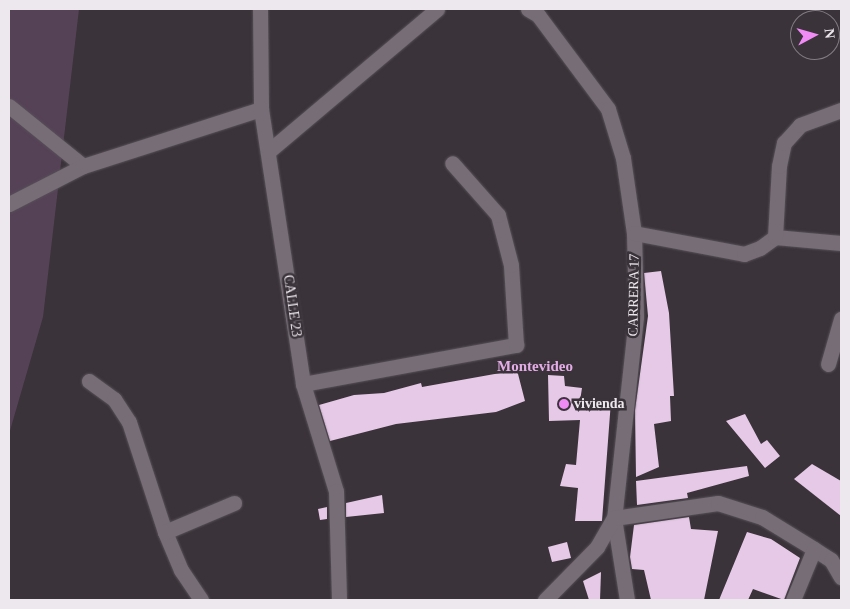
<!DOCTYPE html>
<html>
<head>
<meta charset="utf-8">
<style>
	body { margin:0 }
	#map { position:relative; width:850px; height:609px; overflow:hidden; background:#3a333a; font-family:"Times New Roman",serif }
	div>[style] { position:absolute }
	.green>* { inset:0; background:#564257 }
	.building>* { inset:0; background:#e6c8e7 }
	.roads { filter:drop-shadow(0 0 1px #565056) drop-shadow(0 0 1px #565056) }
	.minor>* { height:15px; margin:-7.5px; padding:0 7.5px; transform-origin:7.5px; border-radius:7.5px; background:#766d76 }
	.dots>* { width:14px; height:14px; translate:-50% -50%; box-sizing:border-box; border:2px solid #3a333a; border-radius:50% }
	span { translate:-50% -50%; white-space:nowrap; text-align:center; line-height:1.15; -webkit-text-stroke:5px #3a333a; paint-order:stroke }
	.street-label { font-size:14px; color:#ede8ed }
	.poi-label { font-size:14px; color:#ede8ed; font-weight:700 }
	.left { translate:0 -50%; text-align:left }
	.neighbourhood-label { font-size:15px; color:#e4ace6; font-weight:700 }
	.frame { position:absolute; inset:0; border:10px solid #ede8ed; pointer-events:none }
	.north { position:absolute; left:790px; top:10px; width:50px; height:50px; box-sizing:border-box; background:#3a333a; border:1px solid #827b82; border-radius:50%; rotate:84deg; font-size:14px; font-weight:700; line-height:20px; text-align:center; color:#ede8ed }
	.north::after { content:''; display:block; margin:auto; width:18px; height:22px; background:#f08bf5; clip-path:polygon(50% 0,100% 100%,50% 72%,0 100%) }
</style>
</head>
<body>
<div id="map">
	<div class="green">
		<i style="clip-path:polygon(9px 9px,79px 9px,43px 317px,9px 434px)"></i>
	</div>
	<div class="building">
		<i style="clip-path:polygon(661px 271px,669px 313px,674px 396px,670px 396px,671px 421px,654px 424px,659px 467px,636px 477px,635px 410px,648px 316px,644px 273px)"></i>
		<i style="clip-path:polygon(517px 370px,525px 401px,496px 412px,396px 424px,330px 441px,319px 405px,354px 395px,384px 393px,421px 383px,422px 387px)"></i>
		<i style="clip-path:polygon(548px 375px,564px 376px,565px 386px,582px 388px,580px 401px,611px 401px,602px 521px,575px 521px,578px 488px,560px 486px,566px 464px,576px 465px,580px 420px,549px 421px)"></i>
		<i style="clip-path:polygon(745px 414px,761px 444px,767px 440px,780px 456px,765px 468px,726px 421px)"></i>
		<i style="clip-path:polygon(812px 464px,841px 481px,841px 516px,794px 479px)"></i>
		<i style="clip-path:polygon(747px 466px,749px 476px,687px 493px,688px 498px,637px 505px,636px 481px)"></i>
		<i style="clip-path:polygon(382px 495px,384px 513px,346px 517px,346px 503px)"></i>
		<i style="clip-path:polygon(327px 507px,327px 519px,320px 520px,318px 509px)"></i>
		<i style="clip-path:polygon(689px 517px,691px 529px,718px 531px,704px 600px,651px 600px,644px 570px,632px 569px,630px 557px,634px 525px)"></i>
		<i style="clip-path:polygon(747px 532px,771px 539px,800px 558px,784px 600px,753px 589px,748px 600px,719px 600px)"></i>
		<i style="clip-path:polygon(567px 542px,571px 558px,552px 562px,548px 547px)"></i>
		<i style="clip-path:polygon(601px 572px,600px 600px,589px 600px,583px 581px)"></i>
	</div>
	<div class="roads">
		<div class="minor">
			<i style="left:260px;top:9px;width:100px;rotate:89.4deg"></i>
			<i style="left:261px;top:109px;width:278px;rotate:81.3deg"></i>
			<i style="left:303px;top:384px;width:112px;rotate:72.9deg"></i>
			<i style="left:336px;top:491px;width:109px;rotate:88.4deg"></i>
			<i style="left:528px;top:9px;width:12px;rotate:31deg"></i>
			<i style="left:538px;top:15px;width:117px;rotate:53.3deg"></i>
			<i style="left:608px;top:109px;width:51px;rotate:73deg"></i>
			<i style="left:623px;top:158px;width:76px;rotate:81.7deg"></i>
			<i style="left:634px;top:233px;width:84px;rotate:88.6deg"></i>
			<i style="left:636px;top:317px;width:202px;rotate:96.2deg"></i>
			<i style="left:614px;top:518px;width:83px;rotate:81deg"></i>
			<i style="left:9px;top:106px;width:95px;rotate:39deg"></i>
			<i style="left:269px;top:151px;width:220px;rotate:-40.2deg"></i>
			<i style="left:9px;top:204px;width:83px;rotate:-27.2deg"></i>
			<i style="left:83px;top:166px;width:187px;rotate:-17.8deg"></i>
			<i style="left:634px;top:233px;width:112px;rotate:10.8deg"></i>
			<i style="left:744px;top:254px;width:17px;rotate:-21deg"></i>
			<i style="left:760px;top:248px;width:19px;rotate:-36deg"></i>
			<i style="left:775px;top:237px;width:66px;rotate:5.2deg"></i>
			<i style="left:775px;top:237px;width:71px;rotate:-86.8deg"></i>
			<i style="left:779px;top:166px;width:24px;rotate:-78deg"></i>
			<i style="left:784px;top:143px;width:24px;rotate:-48deg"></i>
			<i style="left:800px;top:125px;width:44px;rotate:-20.1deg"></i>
			<i style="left:828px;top:364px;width:47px;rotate:-73.9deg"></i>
			<i style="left:89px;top:381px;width:31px;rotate:36deg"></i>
			<i style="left:114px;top:399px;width:27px;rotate:57deg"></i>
			<i style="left:129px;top:422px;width:116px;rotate:71.9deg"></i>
			<i style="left:165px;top:532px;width:41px;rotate:67.2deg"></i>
			<i style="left:181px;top:570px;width:36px;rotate:56deg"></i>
			<i style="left:303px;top:384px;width:217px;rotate:-10.4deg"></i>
			<i style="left:516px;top:345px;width:80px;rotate:-93.6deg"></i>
			<i style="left:511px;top:265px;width:52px;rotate:-104.6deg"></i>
			<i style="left:498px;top:215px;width:69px;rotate:-131.5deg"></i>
			<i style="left:165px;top:532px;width:75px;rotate:-22.8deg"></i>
			<i style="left:545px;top:600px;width:74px;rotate:-45.5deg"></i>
			<i style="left:597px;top:547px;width:34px;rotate:-60deg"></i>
			<i style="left:614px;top:518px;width:105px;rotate:-8.2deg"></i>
			<i style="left:718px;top:503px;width:46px;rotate:17.7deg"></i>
			<i style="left:762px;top:517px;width:61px;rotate:31.6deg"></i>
			<i style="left:814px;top:549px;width:20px;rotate:33deg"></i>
			<i style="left:831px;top:560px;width:20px;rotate:60deg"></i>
			<i style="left:793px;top:600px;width:55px;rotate:-67.6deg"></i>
		</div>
	</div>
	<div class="dots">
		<i style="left:564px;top:404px;background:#f08bf5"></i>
	</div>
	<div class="street-label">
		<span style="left:634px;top:295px;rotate:-89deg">CARRERA 17</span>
		<span style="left:292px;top:306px;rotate:82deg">CALLE 23</span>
	</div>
	<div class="poi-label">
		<span class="left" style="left:574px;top:404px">vivienda</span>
	</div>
	<div class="neighbourhood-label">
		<span style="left:535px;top:367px">Montevideo</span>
	</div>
	<div class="frame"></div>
	<div class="north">N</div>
</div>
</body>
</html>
